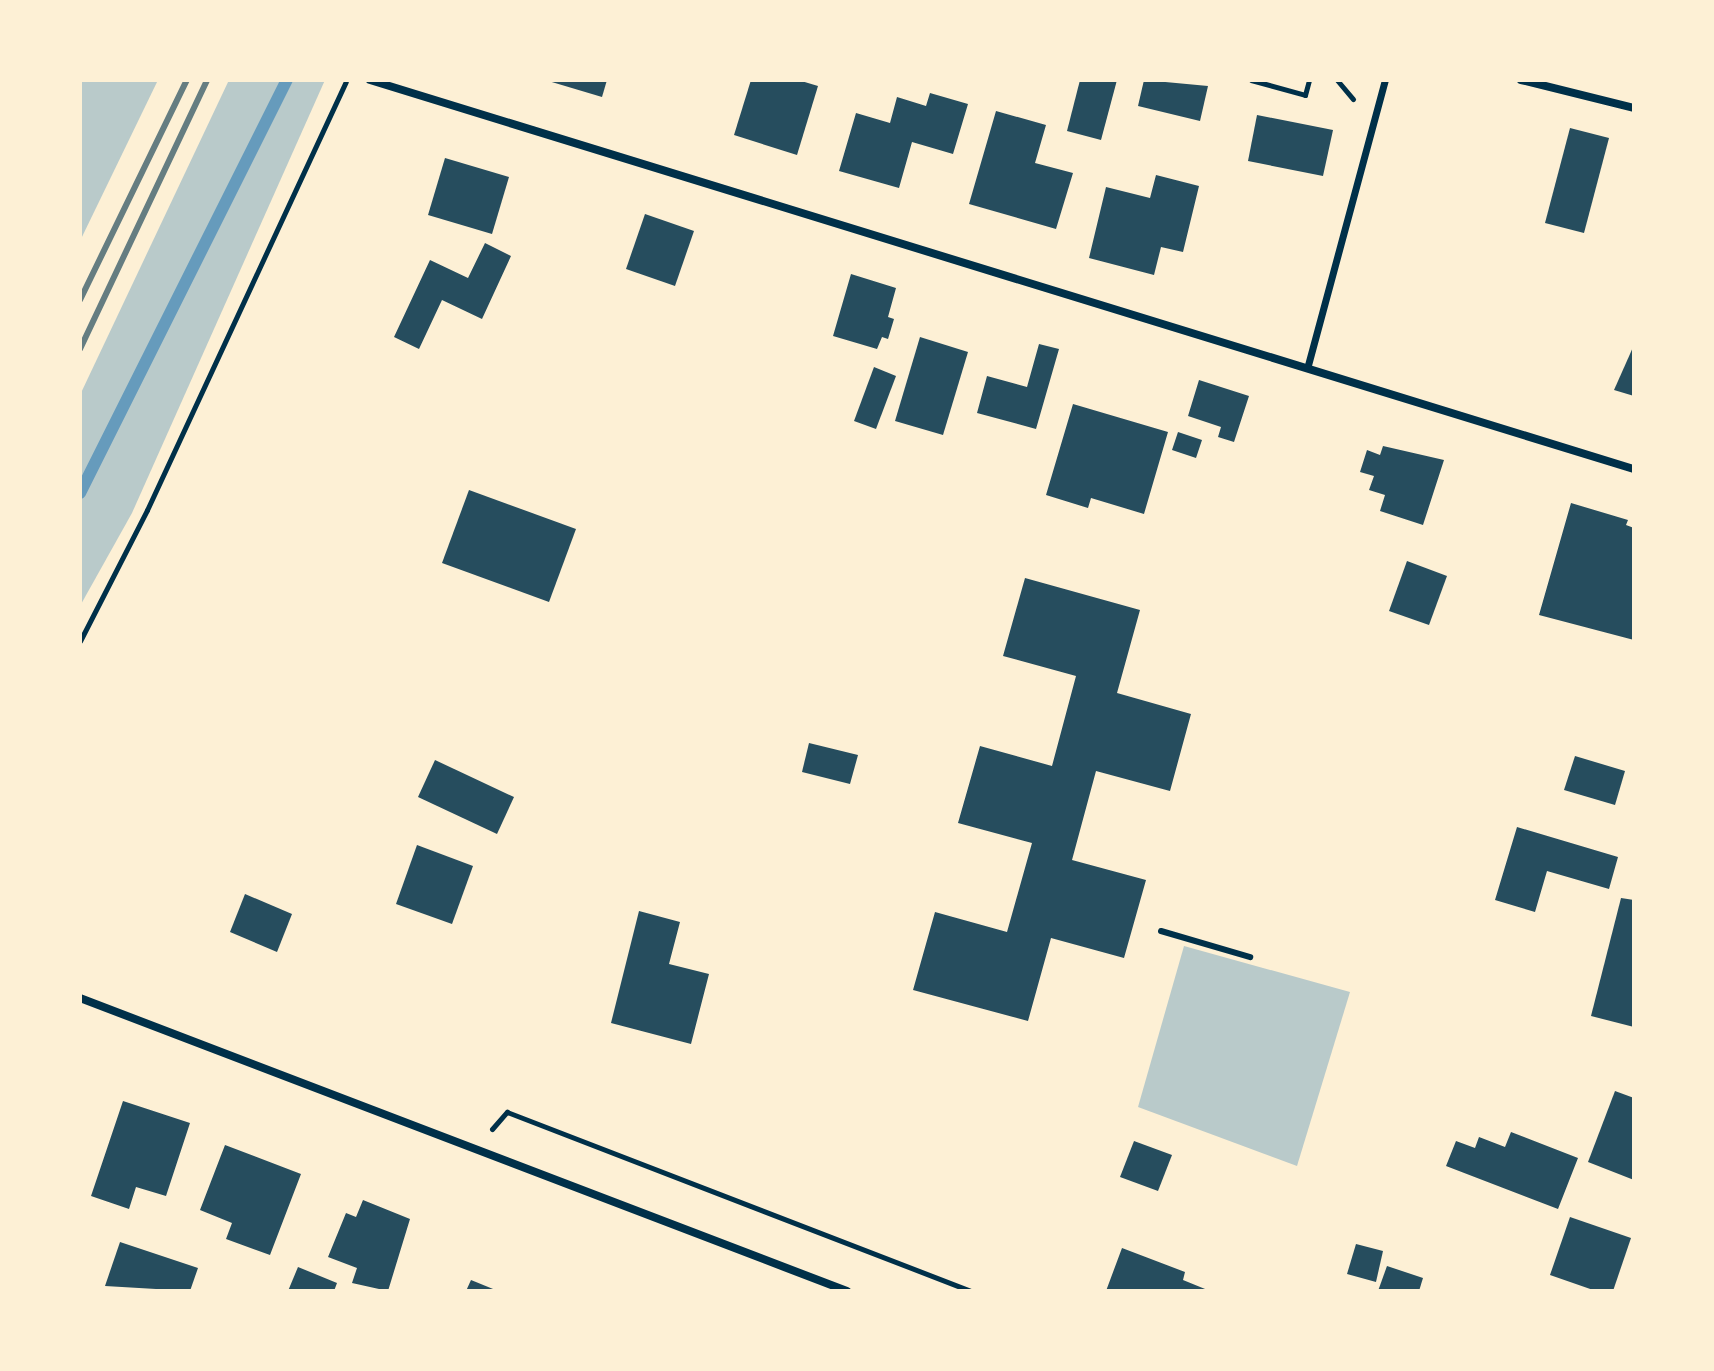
<!DOCTYPE html>
<html>
<head>
<meta charset="utf-8">
<style>
	body { margin:0 }
	#map { position:relative; width:1714px; height:1371px; overflow:hidden; background:#fdf0d5; font-family:Overpass,sans-serif }
	div>[style] { position:absolute }
	.green>* { inset:0; background:#b9caca }
	.stream>* { height:12px; margin:-6px; padding:0 6px; transform-origin:6px; border-radius:6px; background:#669bbc }
	.building>* { inset:0; background:#264d5e }
	.path>* { height:5px; margin:-2.5px; padding:0 2.5px; transform-origin:2.5px; border-radius:2.5px; background:#003049 }
	.service>* { height:6px; margin:-3px; padding:0 3px; transform-origin:3px; border-radius:3px; background:#003049 }
	.pedestrian>* { height:7px; margin:-3.5px; padding:0 3.5px; transform-origin:3.5px; border-radius:3.5px; background:#003049 }
	.minor>* { height:8px; margin:-4px; padding:0 4px; transform-origin:4px; border-radius:4px; background:#003049 }
	.rail>* { height:6px; margin:-3px; padding:0 3px; transform-origin:3px; border-radius:3px; background:#657d81 }
	span { translate:-50% -50%; white-space:nowrap; text-align:center; line-height:1.15; -webkit-text-stroke:7px #fdf0d5; paint-order:stroke }
	.frame { position:absolute; inset:0; border:82px solid #fdf0d5; pointer-events:none }
</style>
</head>
<body>
<div id="map">
	<div class="green">
		<i style="clip-path:polygon(80px 80px,158px 80px,80px 241px)"></i>
		<i style="clip-path:polygon(229px 80px,325px 80px,132px 513px,80px 606px,80px 395px)"></i>
		<i style="clip-path:polygon(1184px 946px,1350px 992px,1297px 1166px,1138px 1107px)"></i>
	</div>
	<div class="stream">
		<i style="left:80px;top:493px;width:462px;rotate:-63.4deg"></i>
	</div>
	<div class="building">
		<i style="clip-path:polygon(545px 80px,607px 80px,602px 97px)"></i>
		<i style="clip-path:polygon(751px 80px,798px 80px,818px 86px,797px 155px,734px 135px)"></i>
		<i style="clip-path:polygon(1080px 80px,1117px 80px,1101px 140px,1067px 131px)"></i>
		<i style="clip-path:polygon(1144px 80px,1208px 86px,1200px 121px,1138px 106px)"></i>
		<i style="clip-path:polygon(930px 93px,968px 104px,953px 154px,912px 142px,899px 188px,839px 171px,856px 113px,890px 123px,897px 97px,926px 106px)"></i>
		<i style="clip-path:polygon(996px 111px,1046px 125px,1035px 163px,1073px 173px,1056px 229px,969px 204px)"></i>
		<i style="clip-path:polygon(1257px 115px,1333px 130px,1323px 176px,1248px 161px)"></i>
		<i style="clip-path:polygon(1570px 128px,1609px 138px,1584px 233px,1545px 223px)"></i>
		<i style="clip-path:polygon(445px 158px,509px 177px,492px 234px,428px 215px)"></i>
		<i style="clip-path:polygon(1156px 175px,1199px 186px,1183px 252px,1161px 247px,1154px 275px,1089px 258px,1106px 187px,1150px 198px)"></i>
		<i style="clip-path:polygon(645px 214px,694px 231px,675px 286px,626px 269px)"></i>
		<i style="clip-path:polygon(485px 243px,511px 256px,482px 319px,442px 300px,419px 349px,394px 337px,430px 260px,468px 278px)"></i>
		<i style="clip-path:polygon(851px 274px,896px 288px,888px 317px,894px 319px,888px 339px,882px 337px,877px 349px,833px 336px)"></i>
		<i style="clip-path:polygon(920px 337px,968px 352px,943px 435px,895px 421px)"></i>
		<i style="clip-path:polygon(1039px 344px,1059px 349px,1036px 429px,977px 413px,987px 376px,1027px 387px)"></i>
		<i style="clip-path:polygon(1634px 345px,1634px 396px,1614px 390px)"></i>
		<i style="clip-path:polygon(874px 367px,896px 376px,876px 429px,854px 421px)"></i>
		<i style="clip-path:polygon(1199px 380px,1249px 396px,1234px 442px,1218px 437px,1221px 427px,1188px 416px)"></i>
		<i style="clip-path:polygon(1073px 404px,1168px 432px,1144px 514px,1091px 498px,1088px 508px,1046px 495px)"></i>
		<i style="clip-path:polygon(1178px 432px,1202px 440px,1196px 458px,1172px 450px)"></i>
		<i style="clip-path:polygon(1383px 446px,1444px 460px,1423px 525px,1380px 511px,1385px 495px,1369px 490px,1374px 476px,1360px 472px,1367px 450px,1380px 455px)"></i>
		<i style="clip-path:polygon(469px 490px,576px 529px,549px 602px,442px 563px)"></i>
		<i style="clip-path:polygon(1571px 503px,1628px 520px,1626px 525px,1634px 528px,1634px 640px,1539px 615px)"></i>
		<i style="clip-path:polygon(1407px 561px,1447px 576px,1429px 625px,1389px 611px)"></i>
		<i style="clip-path:polygon(1025px 578px,1140px 610px,1117px 693px,1191px 714px,1170px 791px,1096px 771px,1072px 860px,1146px 880px,1124px 958px,1051px 938px,1028px 1021px,913px 990px,935px 912px,1007px 932px,1032px 843px,958px 823px,980px 746px,1052px 766px,1076px 676px,1003px 656px)"></i>
		<i style="clip-path:polygon(809px 743px,858px 755px,850px 784px,802px 772px)"></i>
		<i style="clip-path:polygon(1575px 756px,1625px 771px,1615px 805px,1564px 790px)"></i>
		<i style="clip-path:polygon(435px 760px,514px 797px,497px 834px,418px 797px)"></i>
		<i style="clip-path:polygon(1517px 827px,1618px 857px,1609px 889px,1547px 871px,1535px 912px,1495px 900px)"></i>
		<i style="clip-path:polygon(417px 845px,473px 866px,452px 924px,396px 904px)"></i>
		<i style="clip-path:polygon(245px 894px,292px 914px,277px 952px,230px 932px)"></i>
		<i style="clip-path:polygon(1621px 898px,1634px 900px,1634px 1027px,1591px 1016px)"></i>
		<i style="clip-path:polygon(639px 911px,680px 922px,669px 964px,709px 974px,691px 1044px,611px 1023px)"></i>
		<i style="clip-path:polygon(1615px 1091px,1634px 1098px,1634px 1180px,1588px 1162px)"></i>
		<i style="clip-path:polygon(123px 1101px,190px 1123px,166px 1196px,136px 1187px,129px 1209px,91px 1196px)"></i>
		<i style="clip-path:polygon(1511px 1132px,1578px 1158px,1558px 1209px,1446px 1166px,1456px 1141px,1475px 1148px,1479px 1137px,1505px 1147px)"></i>
		<i style="clip-path:polygon(1134px 1141px,1172px 1155px,1158px 1191px,1120px 1177px)"></i>
		<i style="clip-path:polygon(225px 1145px,301px 1174px,270px 1255px,226px 1239px,232px 1223px,200px 1210px)"></i>
		<i style="clip-path:polygon(363px 1200px,410px 1219px,388px 1291px,352px 1283px,357px 1268px,328px 1257px,346px 1213px,356px 1217px)"></i>
		<i style="clip-path:polygon(1570px 1217px,1631px 1238px,1613px 1291px,1596px 1291px,1550px 1275px)"></i>
		<i style="clip-path:polygon(120px 1242px,198px 1268px,190px 1291px,105px 1286px)"></i>
		<i style="clip-path:polygon(1356px 1244px,1383px 1251px,1376px 1282px,1347px 1274px)"></i>
		<i style="clip-path:polygon(1122px 1248px,1185px 1272px,1183px 1280px,1210px 1291px,1106px 1291px)"></i>
		<i style="clip-path:polygon(1387px 1266px,1423px 1278px,1419px 1291px,1378px 1291px)"></i>
		<i style="clip-path:polygon(298px 1267px,337px 1283px,334px 1291px,288px 1291px)"></i>
		<i style="clip-path:polygon(471px 1280px,498px 1291px,466px 1291px)"></i>
	</div>
	<div class="path">
		<i style="left:1251px;top:80px;width:56px;rotate:15.5deg"></i>
		<i style="left:1305px;top:95px;width:16px;rotate:-75deg"></i>
		<i style="left:1337px;top:80px;width:25px;rotate:50deg"></i>
		<i style="left:80px;top:641px;width:147px;rotate:-62.9deg"></i>
		<i style="left:147px;top:510px;width:472px;rotate:-65.1deg"></i>
		<i style="left:492px;top:1129px;width:23px;rotate:-49deg"></i>
		<i style="left:507px;top:1112px;width:496px;rotate:21.1deg"></i>
	</div>
	<div class="service">
		<i style="left:1161px;top:931px;width:93px;rotate:16.3deg"></i>
	</div>
	<div class="pedestrian">
		<i style="left:1308px;top:365px;width:295px;rotate:-74.9deg"></i>
	</div>
	<div class="minor">
		<i style="left:370px;top:80px;width:1323px;rotate:17.11deg"></i>
		<i style="left:1521px;top:80px;width:116px;rotate:13.9deg"></i>
		<i style="left:80px;top:998px;width:821px;rotate:20.91deg"></i>
	</div>
	<div class="rail">
		<i style="left:80px;top:300px;width:245px;rotate:-64.1deg"></i>
		<i style="left:80px;top:349px;width:297px;rotate:-64.7deg"></i>
	</div>
	<div class="frame"></div>
</div>
</body>
</html>
